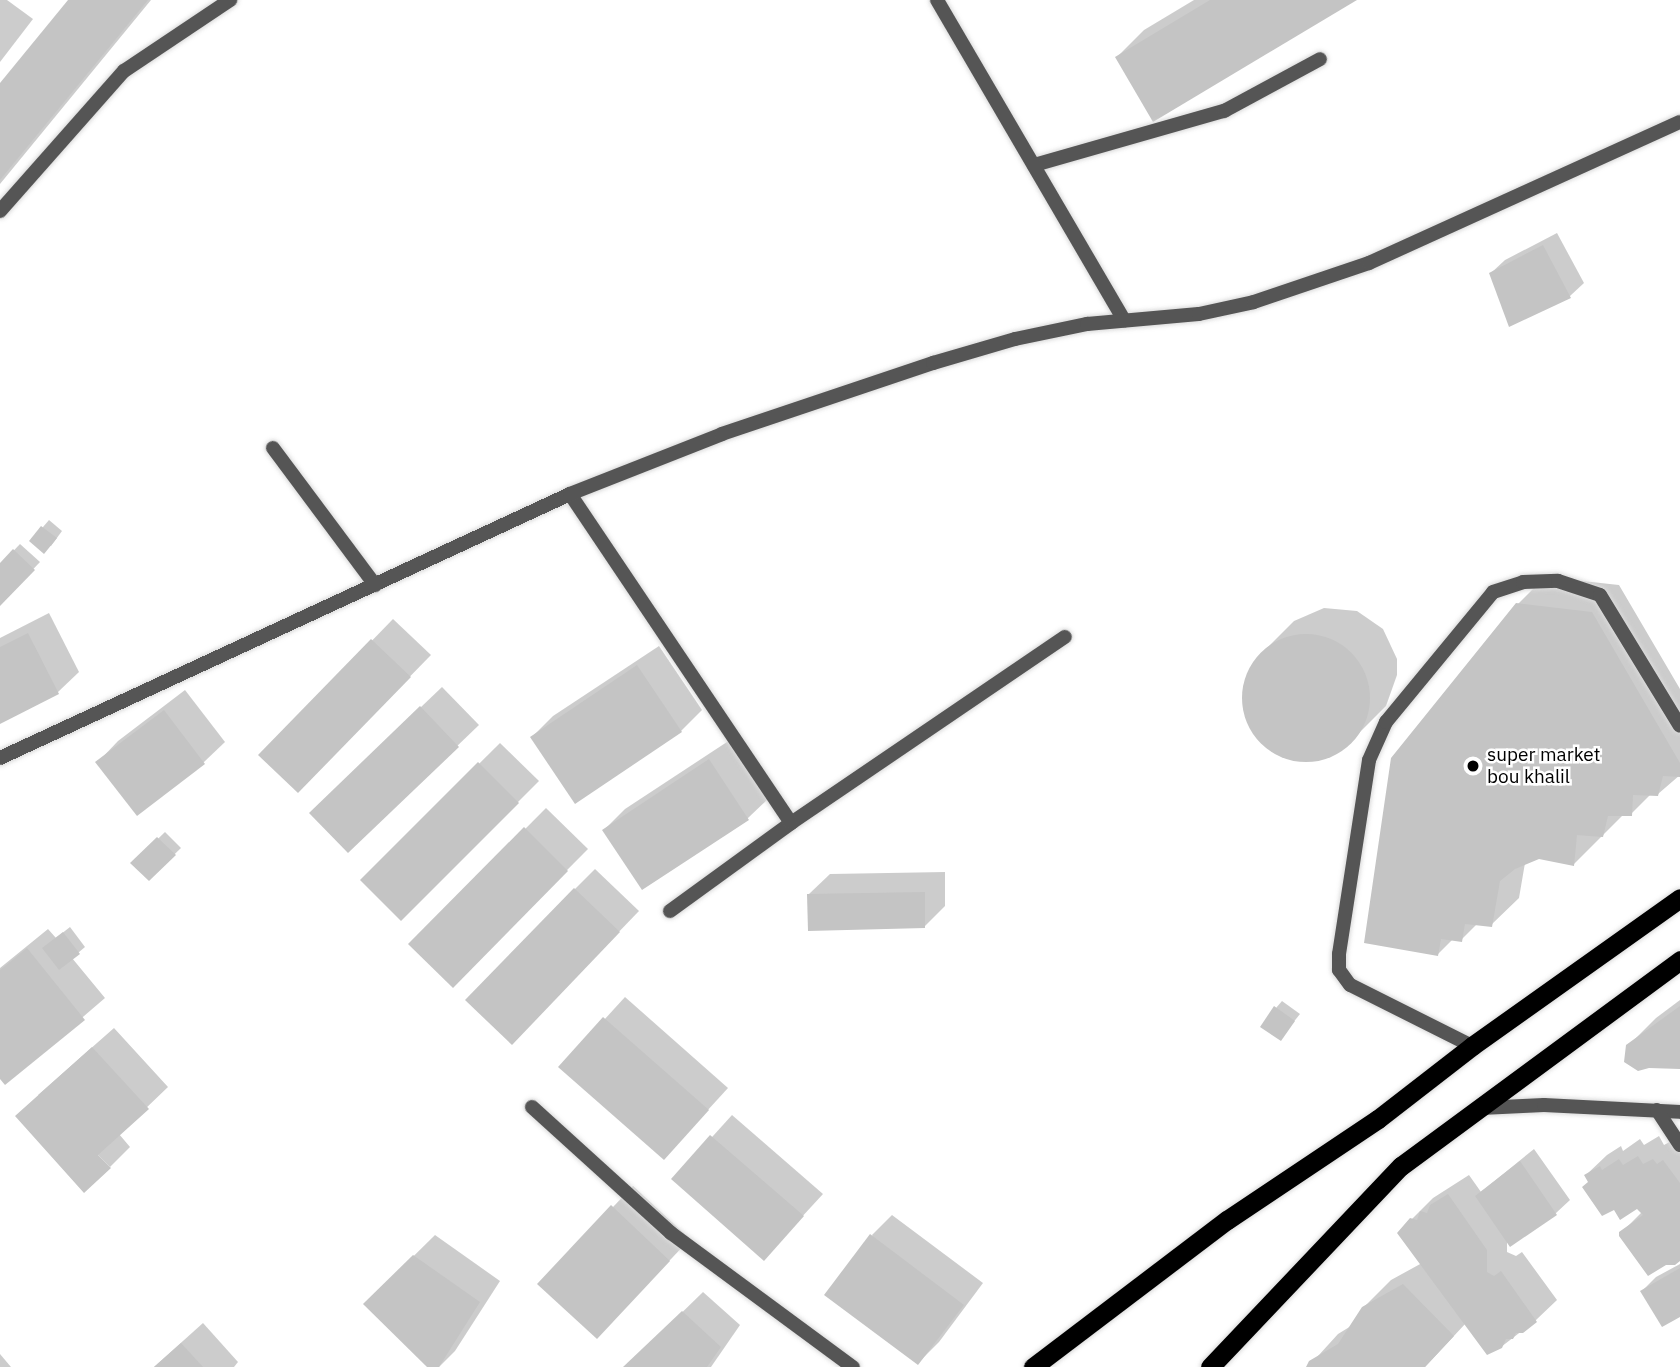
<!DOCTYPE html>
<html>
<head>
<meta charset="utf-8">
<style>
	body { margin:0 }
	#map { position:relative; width:1680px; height:1367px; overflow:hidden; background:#fff; font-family:"IBM Plex Sans",sans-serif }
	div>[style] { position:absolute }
	.shadow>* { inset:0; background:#0003 }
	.building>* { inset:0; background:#c4c4c4 }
	.round { border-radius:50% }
	.roads { filter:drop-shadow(0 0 2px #dbdbdb) drop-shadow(0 0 2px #dbdbdb) }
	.service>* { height:14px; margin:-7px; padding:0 7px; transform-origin:7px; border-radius:7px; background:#555 }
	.minor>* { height:14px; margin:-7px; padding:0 7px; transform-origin:7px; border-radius:7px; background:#555 }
	.trunk>* { height:19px; margin:-9.5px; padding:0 9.5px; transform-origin:9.5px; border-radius:9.5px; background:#000 }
	.dots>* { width:19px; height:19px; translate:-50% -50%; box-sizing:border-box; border:4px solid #fff; border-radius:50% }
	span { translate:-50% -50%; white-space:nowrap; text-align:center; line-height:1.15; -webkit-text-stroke:5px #fff; paint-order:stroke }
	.poi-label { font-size:19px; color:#000 }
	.left { translate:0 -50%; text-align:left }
</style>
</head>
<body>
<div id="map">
	<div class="shadow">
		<i style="clip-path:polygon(0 0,7px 0,33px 19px,0 62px)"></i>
		<i style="clip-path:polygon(70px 0,151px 0,0 184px,0 86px)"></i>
		<i style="clip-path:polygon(1194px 0,1354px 0,1117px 57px,1144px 30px)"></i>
		<i style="clip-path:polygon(1557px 233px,1584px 283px,1570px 296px,1510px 325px,1491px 273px,1505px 260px)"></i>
		<i style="clip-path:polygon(49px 520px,62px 531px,51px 546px,31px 541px)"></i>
		<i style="clip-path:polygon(20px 544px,40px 562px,0 604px,0 565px)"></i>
		<i style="clip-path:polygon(1545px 577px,1619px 585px,1680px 689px,1680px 775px,1658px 794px,1651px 794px,1631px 814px,1624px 814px,1574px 864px,1539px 858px,1525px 863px,1519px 898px,1491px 925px,1478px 923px,1461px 940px,1453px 939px,1438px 954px,1366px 941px,1518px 604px)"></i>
		<i style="clip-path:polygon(1324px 608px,1357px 611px,1383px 629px,1397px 659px,1397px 675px,1386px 706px,1346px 746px,1316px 759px,1284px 756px,1270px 749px,1249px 724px,1243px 692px,1255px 661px,1266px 649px,1294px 621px)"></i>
		<i style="clip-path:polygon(49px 613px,79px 672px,58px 692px,0 722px,0 638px)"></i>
		<i style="clip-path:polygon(393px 619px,431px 655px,298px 791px,261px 755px)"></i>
		<i style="clip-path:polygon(659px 646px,702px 710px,681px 731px,576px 801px,532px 737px,553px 716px)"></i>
		<i style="clip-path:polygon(442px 687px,479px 725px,348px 851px,332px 792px)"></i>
		<i style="clip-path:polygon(185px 690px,225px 742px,204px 762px,137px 813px,98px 762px,118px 741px)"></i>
		<i style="clip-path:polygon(730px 740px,769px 798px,748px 818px,643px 888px,604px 830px,625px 809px)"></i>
		<i style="clip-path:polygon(500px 743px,539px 781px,401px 919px,362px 880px)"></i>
		<i style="clip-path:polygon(546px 808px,588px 849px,453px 985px,411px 944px)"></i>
		<i style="clip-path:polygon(165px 832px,181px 848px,149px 879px,133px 863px)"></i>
		<i style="clip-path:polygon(595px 869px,639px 911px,532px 1022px,575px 889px)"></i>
		<i style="clip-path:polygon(945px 872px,945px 906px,924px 927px,809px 894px,830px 874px)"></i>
		<i style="clip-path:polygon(70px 927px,85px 947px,72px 958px,105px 998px,6px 1083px,0 1076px,0 968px,48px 929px,56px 938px)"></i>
		<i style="clip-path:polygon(625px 997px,728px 1088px,664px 1158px,561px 1067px)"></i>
		<i style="clip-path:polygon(1680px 1000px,1680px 1068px,1628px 1046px,1656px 1018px)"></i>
		<i style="clip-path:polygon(1282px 1001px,1300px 1014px,1280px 1039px,1276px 1008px)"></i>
		<i style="clip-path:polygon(114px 1028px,168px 1087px,119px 1134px,130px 1147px,110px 1167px,38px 1095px)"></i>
		<i style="clip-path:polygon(732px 1115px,823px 1194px,764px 1258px,674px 1179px)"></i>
		<i style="clip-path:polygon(1659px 1136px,1664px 1145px,1675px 1139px,1680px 1144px,1680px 1259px,1621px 1233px,1642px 1212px,1637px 1207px,1614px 1207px,1586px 1175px,1607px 1155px,1621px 1146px,1623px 1151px,1640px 1139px,1644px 1145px)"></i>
		<i style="clip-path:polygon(1534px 1149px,1570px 1200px,1556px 1213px,1510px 1244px,1507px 1240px,1507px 1252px,1516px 1256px,1522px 1252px,1557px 1300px,1536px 1320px,1501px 1347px,1466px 1323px,1425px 1367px,1308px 1367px,1338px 1334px,1351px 1326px,1363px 1308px,1391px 1280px,1422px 1263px,1412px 1219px,1433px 1198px,1469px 1175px,1481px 1192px)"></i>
		<i style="clip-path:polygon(633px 1186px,690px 1239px,617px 1316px,613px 1207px)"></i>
		<i style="clip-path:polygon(892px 1215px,983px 1283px,939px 1342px,918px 1363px,872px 1235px)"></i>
		<i style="clip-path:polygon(435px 1235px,500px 1281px,455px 1351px,439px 1367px,430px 1367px,365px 1304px)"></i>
		<i style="clip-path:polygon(1680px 1264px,1680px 1315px,1642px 1291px,1656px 1277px)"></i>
		<i style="clip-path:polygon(703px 1292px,740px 1325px,711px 1367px,626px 1367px)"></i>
		<i style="clip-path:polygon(203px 1323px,238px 1362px,234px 1367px,154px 1367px)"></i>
		<i style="clip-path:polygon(0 1354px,11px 1367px,0 1367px)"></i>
	</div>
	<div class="building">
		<i style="clip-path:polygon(68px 0,148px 0,0 180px,0 83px)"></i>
		<i style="clip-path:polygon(1210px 0,1357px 0,1153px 122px,1115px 57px)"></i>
		<i style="clip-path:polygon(1543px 245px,1571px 298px,1509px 327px,1489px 273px)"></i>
		<i style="clip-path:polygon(41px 526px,57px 538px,44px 554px,29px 541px)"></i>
		<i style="clip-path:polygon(13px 549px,35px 570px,0 606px,0 563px)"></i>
		<i style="clip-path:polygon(1516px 603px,1592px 612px,1680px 763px,1680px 777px,1663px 776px,1658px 796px,1633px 795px,1632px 816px,1608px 816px,1603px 837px,1577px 835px,1574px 866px,1539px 859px,1515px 869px,1500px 881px,1492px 927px,1465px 924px,1462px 942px,1441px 939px,1438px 956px,1364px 943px,1391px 758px)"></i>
		<i style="clip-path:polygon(28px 633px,59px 694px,0 724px,0 647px)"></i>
		<i class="round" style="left:1242px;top:634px;width:128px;height:128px"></i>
		<i style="clip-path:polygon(371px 639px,411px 677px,298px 793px,258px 755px)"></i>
		<i style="clip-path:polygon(637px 665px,682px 732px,575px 804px,530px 737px)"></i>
		<i style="clip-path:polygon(420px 706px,459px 747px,348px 853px,309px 813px)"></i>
		<i style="clip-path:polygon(164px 710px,205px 764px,137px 816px,95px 762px)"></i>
		<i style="clip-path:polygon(709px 759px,749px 820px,642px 890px,602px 830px)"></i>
		<i style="clip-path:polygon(478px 762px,519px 803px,401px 921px,360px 880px)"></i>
		<i style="clip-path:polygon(524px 827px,568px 871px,453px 988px,408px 944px)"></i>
		<i style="clip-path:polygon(157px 837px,176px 855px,149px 881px,130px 863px)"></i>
		<i style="clip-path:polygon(574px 888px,620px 932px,512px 1045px,465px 1000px)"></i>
		<i style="clip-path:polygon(925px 892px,925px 928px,808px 931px,807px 894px)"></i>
		<i style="clip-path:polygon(63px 932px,80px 954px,59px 970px,42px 948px)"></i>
		<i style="clip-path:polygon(27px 948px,85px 1020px,5px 1085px,0 1079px,0 970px)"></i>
		<i style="clip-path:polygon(1274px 1006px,1295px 1021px,1281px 1041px,1260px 1027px)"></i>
		<i style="clip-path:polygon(1680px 1006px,1680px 1069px,1649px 1068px,1638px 1071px,1624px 1062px,1626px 1045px)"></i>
		<i style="clip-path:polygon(603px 1017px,709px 1110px,664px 1160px,558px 1067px)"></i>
		<i style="clip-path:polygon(92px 1047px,149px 1109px,98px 1155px,111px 1168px,84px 1193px,15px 1116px)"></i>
		<i style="clip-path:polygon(710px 1135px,804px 1216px,764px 1261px,671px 1179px)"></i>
		<i style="clip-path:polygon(1638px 1156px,1643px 1164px,1653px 1159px,1657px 1164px,1663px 1160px,1680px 1183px,1680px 1261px,1675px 1265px,1666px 1265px,1648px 1276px,1619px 1236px,1619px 1232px,1643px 1215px,1637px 1209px,1620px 1220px,1614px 1210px,1602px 1216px,1582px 1187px,1588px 1182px,1584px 1175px,1600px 1166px,1602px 1170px,1619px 1159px,1623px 1165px)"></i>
		<i style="clip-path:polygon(1520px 1161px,1557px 1215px,1510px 1247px,1475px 1196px)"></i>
		<i style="clip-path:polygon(1448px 1194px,1487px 1250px,1487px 1272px,1494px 1276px,1501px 1271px,1537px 1322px,1523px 1333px,1516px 1333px,1513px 1339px,1506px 1339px,1502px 1348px,1487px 1355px,1397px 1233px,1410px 1218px,1417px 1220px,1420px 1211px,1427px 1213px,1430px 1205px)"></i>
		<i style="clip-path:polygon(611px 1205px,670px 1261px,597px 1339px,537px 1284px)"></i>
		<i style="clip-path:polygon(870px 1234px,964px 1305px,918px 1365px,824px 1295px)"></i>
		<i style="clip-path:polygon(413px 1255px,480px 1302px,439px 1367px,427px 1367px,363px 1304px)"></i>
		<i style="clip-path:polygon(1680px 1268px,1680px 1317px,1662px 1327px,1640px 1291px)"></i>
		<i style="clip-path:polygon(1403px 1284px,1454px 1336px,1425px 1367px,1306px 1367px,1309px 1361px,1338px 1344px,1362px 1307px)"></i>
		<i style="clip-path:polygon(682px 1311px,721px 1347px,707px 1367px,623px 1367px)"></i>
		<i style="clip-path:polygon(181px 1343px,203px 1367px,154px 1367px)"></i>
	</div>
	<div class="roads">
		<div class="service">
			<i style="left:1034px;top:165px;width:198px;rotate:-15.9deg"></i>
			<i style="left:1224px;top:111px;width:109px;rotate:-28.4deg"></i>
			<i style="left:273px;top:448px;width:171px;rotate:53.3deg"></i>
			<i style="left:670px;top:911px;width:150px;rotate:-36deg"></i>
			<i style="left:791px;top:823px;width:331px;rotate:-34.2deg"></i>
			<i style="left:1472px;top:1046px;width:136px;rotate:-153.4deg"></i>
			<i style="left:1350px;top:985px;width:19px;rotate:-126deg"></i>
			<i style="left:1339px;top:970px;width:16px;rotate:-90deg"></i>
			<i style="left:1339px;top:954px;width:196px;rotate:-81.2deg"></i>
			<i style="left:1369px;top:760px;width:42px;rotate:-65.9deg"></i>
			<i style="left:1386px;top:722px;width:168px;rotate:-50.5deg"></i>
			<i style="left:1493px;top:592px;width:32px;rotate:-18deg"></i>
			<i style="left:1523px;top:582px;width:35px;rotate:-2deg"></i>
			<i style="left:1558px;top:581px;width:44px;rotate:18.4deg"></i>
			<i style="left:1600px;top:595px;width:153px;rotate:58.6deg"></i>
		</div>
		<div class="minor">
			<i style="left:937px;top:0;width:371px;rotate:59.7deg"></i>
			<i style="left:0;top:211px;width:187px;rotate:-48.5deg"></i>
			<i style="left:124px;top:71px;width:128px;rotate:-33.8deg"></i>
			<i style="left:570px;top:494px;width:396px;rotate:56.1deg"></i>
			<i style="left:0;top:758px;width:628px;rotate:-24.85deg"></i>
			<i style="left:570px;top:494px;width:163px;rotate:-21.5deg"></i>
			<i style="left:722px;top:434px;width:223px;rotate:-18.6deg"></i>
			<i style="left:933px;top:363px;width:85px;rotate:-16.3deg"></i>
			<i style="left:1015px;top:339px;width:74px;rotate:-11.8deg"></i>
			<i style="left:1087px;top:324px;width:112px;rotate:-5.1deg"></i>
			<i style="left:1199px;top:314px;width:56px;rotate:-12.3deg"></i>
			<i style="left:1254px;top:302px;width:121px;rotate:-18.7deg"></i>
			<i style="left:1369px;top:263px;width:341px;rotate:-24.4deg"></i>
			<i style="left:532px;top:1107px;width:188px;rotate:42.2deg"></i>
			<i style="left:671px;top:1233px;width:226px;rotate:36.4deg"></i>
			<i style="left:1481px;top:1108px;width:63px;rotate:-2.7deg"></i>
			<i style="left:1544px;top:1105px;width:136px;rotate:2.9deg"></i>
			<i style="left:1657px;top:1110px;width:42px;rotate:56.7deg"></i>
		</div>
		<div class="trunk">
			<i style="left:1033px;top:1367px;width:243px;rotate:-37.2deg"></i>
			<i style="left:1227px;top:1220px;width:182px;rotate:-33.8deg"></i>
			<i style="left:1378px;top:1119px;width:119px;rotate:-37.8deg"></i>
			<i style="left:1472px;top:1046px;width:255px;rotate:-35.4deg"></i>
			<i style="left:1210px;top:1367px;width:277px;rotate:-46.5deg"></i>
			<i style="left:1401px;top:1166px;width:347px;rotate:-36.4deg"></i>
		</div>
	</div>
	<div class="dots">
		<i style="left:1473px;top:766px;background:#000"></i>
	</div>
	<div class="poi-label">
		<span class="left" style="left:1487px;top:766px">super market<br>bou khalil</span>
	</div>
</div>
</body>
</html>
